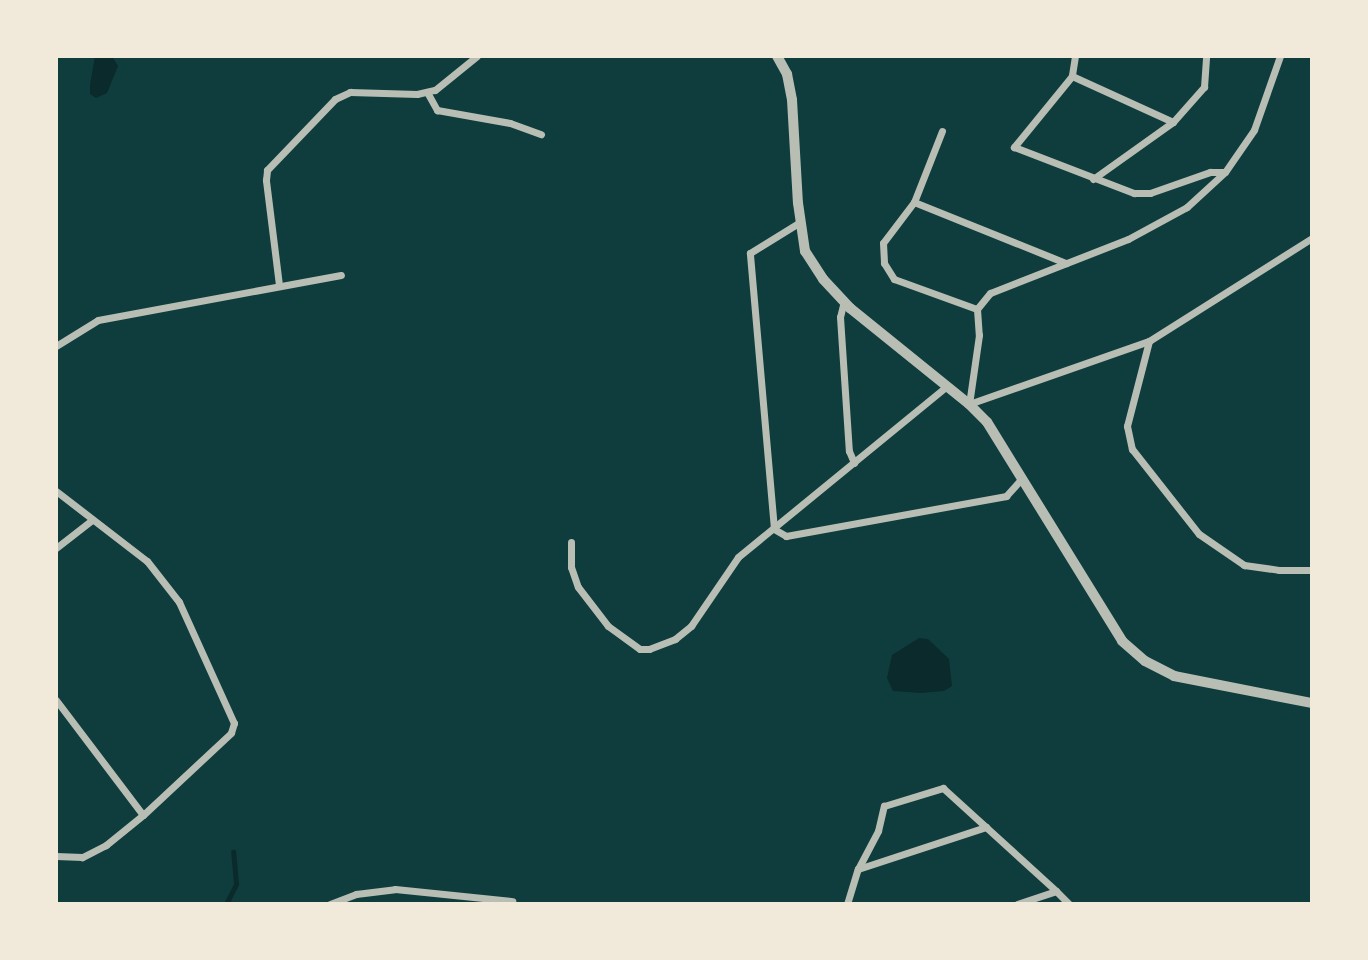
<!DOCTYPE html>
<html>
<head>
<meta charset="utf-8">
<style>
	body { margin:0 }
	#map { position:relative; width:1368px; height:960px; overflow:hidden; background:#0f3d3e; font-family:"Alegreya Sans",sans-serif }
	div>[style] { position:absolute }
	.water>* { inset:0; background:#0a2a2b }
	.stream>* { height:4.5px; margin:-2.25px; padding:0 2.25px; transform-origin:2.25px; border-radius:2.25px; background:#0a2a2b }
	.minor>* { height:7px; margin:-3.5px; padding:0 3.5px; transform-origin:3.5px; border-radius:3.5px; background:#b8beb3 }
	.tertiary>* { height:10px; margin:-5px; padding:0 5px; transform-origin:5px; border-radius:5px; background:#b8beb3 }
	span { translate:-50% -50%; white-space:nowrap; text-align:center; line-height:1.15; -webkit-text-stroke:7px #f1e9da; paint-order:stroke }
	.frame { position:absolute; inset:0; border:58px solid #f1e9da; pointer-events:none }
</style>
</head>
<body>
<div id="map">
	<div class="water">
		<i style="clip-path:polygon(95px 56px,113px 58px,118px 66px,107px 93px,96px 98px,90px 94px,90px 85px)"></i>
		<i style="clip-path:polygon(919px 638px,928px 639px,949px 659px,952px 686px,944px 691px,921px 693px,893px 691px,887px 678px,892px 655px)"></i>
	</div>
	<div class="stream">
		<i style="left:226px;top:904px;width:22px;rotate:-63deg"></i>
		<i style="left:236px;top:884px;width:32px;rotate:-95deg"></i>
	</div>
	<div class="minor">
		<i style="left:1075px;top:56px;width:20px;rotate:99deg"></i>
		<i style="left:1072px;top:76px;width:92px;rotate:129.2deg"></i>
		<i style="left:1014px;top:147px;width:129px;rotate:21deg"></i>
		<i style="left:1134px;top:193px;width:16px"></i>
		<i style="left:1150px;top:193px;width:64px;rotate:-19.3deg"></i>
		<i style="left:1210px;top:172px;width:14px"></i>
		<i style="left:1280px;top:56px;width:78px;rotate:109.4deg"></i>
		<i style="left:1254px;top:130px;width:51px;rotate:124.6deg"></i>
		<i style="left:1225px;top:172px;width:52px;rotate:137.4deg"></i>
		<i style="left:1187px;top:207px;width:67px;rotate:151.5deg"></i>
		<i style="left:1128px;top:239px;width:148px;rotate:158.6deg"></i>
		<i style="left:990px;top:293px;width:21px;rotate:129deg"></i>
		<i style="left:977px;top:309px;width:26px;rotate:86deg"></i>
		<i style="left:979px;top:335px;width:70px;rotate:98.2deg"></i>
		<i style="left:969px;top:404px;width:191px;rotate:-19.3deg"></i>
		<i style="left:1149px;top:341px;width:193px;rotate:-32.3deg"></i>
		<i style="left:1072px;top:76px;width:111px;rotate:24.5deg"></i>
		<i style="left:427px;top:92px;width:21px;rotate:61deg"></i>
		<i style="left:437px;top:110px;width:74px;rotate:10.1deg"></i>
		<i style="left:510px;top:123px;width:33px;rotate:20deg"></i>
		<i style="left:942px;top:131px;width:76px;rotate:111.5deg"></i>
		<i style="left:914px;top:202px;width:51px;rotate:127.1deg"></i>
		<i style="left:883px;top:243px;width:20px;rotate:87deg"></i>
		<i style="left:884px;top:263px;width:19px;rotate:58deg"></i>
		<i style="left:894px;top:279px;width:88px;rotate:19.9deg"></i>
		<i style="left:1093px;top:179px;width:98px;rotate:-35.5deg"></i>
		<i style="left:1173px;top:122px;width:47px;rotate:-48.5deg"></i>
		<i style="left:1204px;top:87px;width:31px;rotate:-86deg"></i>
		<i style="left:914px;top:202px;width:164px;rotate:21.9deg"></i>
		<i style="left:279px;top:285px;width:106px;rotate:-97.1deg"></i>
		<i style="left:266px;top:180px;width:10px;rotate:-84deg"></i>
		<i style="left:267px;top:170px;width:98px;rotate:-46.2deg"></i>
		<i style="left:335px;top:99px;width:17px;rotate:-25deg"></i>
		<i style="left:350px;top:92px;width:67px;rotate:1.7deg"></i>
		<i style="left:417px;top:94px;width:18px;rotate:-13deg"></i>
		<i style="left:435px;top:90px;width:54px;rotate:-39deg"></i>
		<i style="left:844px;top:301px;width:16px;rotate:104deg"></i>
		<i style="left:840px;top:317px;width:134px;rotate:86.2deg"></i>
		<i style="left:849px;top:451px;width:13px;rotate:67deg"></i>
		<i style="left:1149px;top:341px;width:88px;rotate:104.5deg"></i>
		<i style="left:1127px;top:426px;width:24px;rotate:78deg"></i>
		<i style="left:1132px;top:449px;width:108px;rotate:51.8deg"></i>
		<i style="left:1199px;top:534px;width:55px;rotate:34.6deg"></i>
		<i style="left:1244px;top:565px;width:35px;rotate:8deg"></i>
		<i style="left:1279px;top:570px;width:33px"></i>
		<i style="left:56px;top:346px;width:49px;rotate:-31.8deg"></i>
		<i style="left:98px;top:320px;width:247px;rotate:-10.5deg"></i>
		<i style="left:56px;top:491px;width:115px;rotate:37.6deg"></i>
		<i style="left:147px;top:561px;width:52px;rotate:52deg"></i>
		<i style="left:179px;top:602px;width:133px;rotate:65.6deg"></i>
		<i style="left:234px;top:723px;width:10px;rotate:107deg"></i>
		<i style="left:231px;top:733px;width:120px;rotate:137deg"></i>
		<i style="left:143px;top:815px;width:48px;rotate:141deg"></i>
		<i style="left:106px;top:845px;width:27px;rotate:153deg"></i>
		<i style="left:82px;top:857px;width:26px;rotate:-178deg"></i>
		<i style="left:774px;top:529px;width:277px;rotate:-95deg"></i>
		<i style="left:750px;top:253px;width:59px;rotate:-31.8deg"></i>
		<i style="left:774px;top:529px;width:14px;rotate:30deg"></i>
		<i style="left:786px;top:536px;width:224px;rotate:-10.3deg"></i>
		<i style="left:1006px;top:496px;width:24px;rotate:-48deg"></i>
		<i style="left:571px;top:542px;width:25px;rotate:90deg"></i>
		<i style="left:571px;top:567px;width:21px;rotate:71deg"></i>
		<i style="left:578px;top:587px;width:49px;rotate:52.4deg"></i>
		<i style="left:608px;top:626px;width:39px;rotate:36deg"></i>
		<i style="left:640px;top:649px;width:9px"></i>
		<i style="left:649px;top:649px;width:28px;rotate:-21deg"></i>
		<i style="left:675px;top:639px;width:21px;rotate:-39deg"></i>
		<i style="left:691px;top:626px;width:83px;rotate:-55.7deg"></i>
		<i style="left:738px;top:557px;width:269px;rotate:-39.3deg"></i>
		<i style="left:56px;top:548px;width:46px;rotate:-37.9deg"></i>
		<i style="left:56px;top:700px;width:144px;rotate:52.9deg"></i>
		<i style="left:858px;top:869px;width:135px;rotate:-18.2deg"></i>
		<i style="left:330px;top:904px;width:28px;rotate:-21deg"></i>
		<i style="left:356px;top:894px;width:39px;rotate:-7deg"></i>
		<i style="left:395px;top:889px;width:118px;rotate:5.9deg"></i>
		<i style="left:847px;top:904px;width:37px;rotate:-73deg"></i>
		<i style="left:858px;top:869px;width:43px;rotate:-62.2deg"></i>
		<i style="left:878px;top:831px;width:26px;rotate:-77deg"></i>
		<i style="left:884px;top:806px;width:62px;rotate:-17deg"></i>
		<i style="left:943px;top:788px;width:153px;rotate:42.3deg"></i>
		<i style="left:1017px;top:904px;width:41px;rotate:-18.4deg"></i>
		<i style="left:1056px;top:891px;width:18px;rotate:45deg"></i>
	</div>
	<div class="tertiary">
		<i style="left:777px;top:56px;width:21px;rotate:61deg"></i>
		<i style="left:787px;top:74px;width:26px;rotate:79deg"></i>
		<i style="left:792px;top:100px;width:103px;rotate:86.7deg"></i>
		<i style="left:798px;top:203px;width:49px;rotate:81.7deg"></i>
		<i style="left:805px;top:251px;width:33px;rotate:57deg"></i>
		<i style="left:823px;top:279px;width:40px;rotate:47deg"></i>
		<i style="left:850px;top:308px;width:153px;rotate:38.9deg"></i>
		<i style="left:969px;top:404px;width:25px;rotate:45deg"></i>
		<i style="left:987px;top:422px;width:257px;rotate:58.3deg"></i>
		<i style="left:1122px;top:641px;width:30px;rotate:41deg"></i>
		<i style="left:1145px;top:661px;width:33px;rotate:27deg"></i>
		<i style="left:1174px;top:676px;width:141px;rotate:11.1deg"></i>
	</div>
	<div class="frame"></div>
</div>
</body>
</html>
